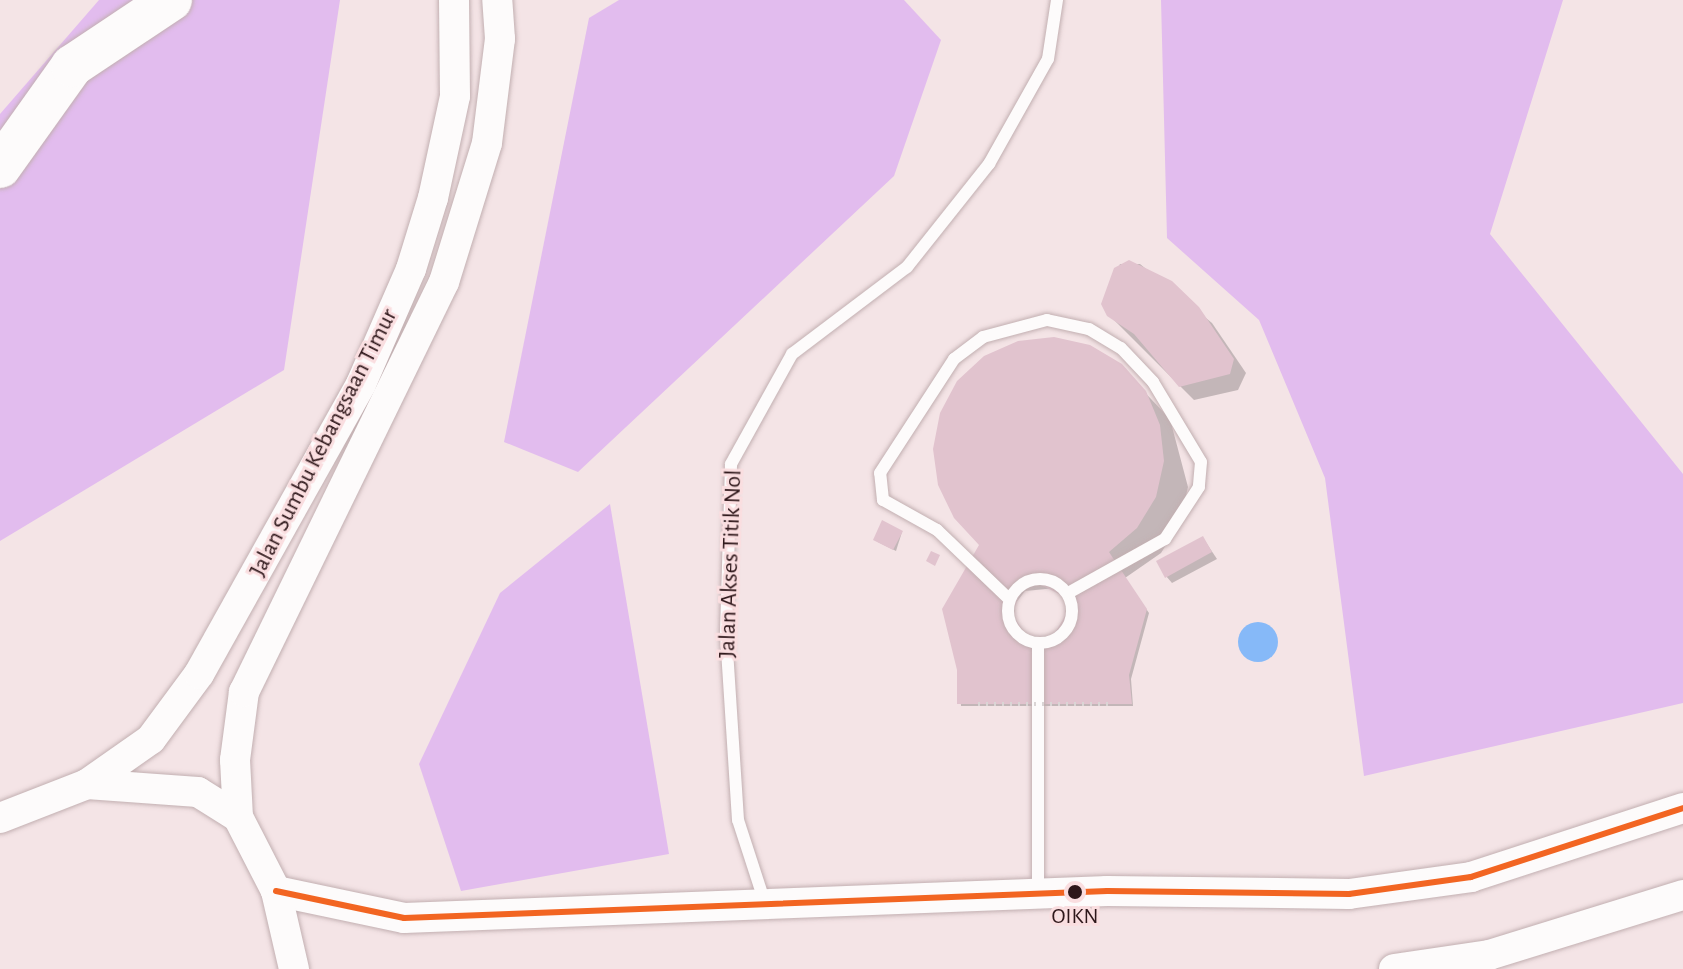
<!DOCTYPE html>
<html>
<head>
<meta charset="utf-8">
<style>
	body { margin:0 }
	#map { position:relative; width:1683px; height:969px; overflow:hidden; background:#f4e4e6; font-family:"Alegreya Sans",sans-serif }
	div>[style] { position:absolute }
	.green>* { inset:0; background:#e2bcee }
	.water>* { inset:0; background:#86b9f8 }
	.round { border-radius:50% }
	.shadow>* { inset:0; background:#0003 }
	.building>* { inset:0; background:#e1c3ce }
	.roads { filter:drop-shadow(0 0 2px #c2afb1) drop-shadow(0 0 2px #c2afb1) }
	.service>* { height:12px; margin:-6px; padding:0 6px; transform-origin:6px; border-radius:6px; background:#fdfbfb }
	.service>.ring { margin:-6px; padding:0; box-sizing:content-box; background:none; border:12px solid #fdfbfb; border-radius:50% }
	.tertiary>* { height:30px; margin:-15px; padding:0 15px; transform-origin:15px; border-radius:15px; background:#fdfbfb }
	.trunk>* { height:42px; margin:-21px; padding:0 21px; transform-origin:21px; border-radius:21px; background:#fdfbfb }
	.path-bridge>* { height:4px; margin-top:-2px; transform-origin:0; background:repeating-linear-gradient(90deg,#dad5d5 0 2px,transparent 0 8px) }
	.bus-1>* { height:6px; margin:-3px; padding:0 3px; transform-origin:3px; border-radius:3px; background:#f26522 }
	.dots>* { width:22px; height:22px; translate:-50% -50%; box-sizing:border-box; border:4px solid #fadee0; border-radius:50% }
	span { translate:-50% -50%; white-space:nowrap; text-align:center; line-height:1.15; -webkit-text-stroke:6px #fadee0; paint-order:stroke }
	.bus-label { font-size:22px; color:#2e171a }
	.street-label { font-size:24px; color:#2e171a }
</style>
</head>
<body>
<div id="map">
	<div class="green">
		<i style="clip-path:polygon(99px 0,340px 0,284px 370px,0 541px,0 114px)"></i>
		<i style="clip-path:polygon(619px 0,904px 0,941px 40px,894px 176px,578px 472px,504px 442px,589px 18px)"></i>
		<i style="clip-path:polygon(1161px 0,1563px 0,1490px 234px,1683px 474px,1683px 703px,1364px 776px,1325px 478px,1259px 320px,1167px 238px)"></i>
		<i style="clip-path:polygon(610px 504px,669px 854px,461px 891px,419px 764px,500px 593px)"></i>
	</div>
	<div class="water">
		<i class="round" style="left:1238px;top:622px;width:40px;height:40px"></i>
	</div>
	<div class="shadow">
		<i style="clip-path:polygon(1120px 264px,1140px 264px,1212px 323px,1246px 373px,1238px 390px,1194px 400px,1108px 314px,1103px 304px)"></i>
		<i style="clip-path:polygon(evenodd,1133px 380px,1170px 419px,1188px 487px,1180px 522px,1161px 553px,1125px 578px,1149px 613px,1131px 679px,1133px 706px,961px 706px,959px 670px,1133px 380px,1056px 588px,1065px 596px,1066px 626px,1054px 638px,1026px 637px,1014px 618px,1015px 604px,1025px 591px,1056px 588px)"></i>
		<i style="clip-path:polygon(902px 532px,896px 551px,878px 542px)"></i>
		<i style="clip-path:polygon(1203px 538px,1217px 559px,1172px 583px,1166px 576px)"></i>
	</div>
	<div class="building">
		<i style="clip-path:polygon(1129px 260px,1172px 281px,1199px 307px,1234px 359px,1230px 374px,1179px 387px,1134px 334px,1107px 316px,1101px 304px,1114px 268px)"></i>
		<i style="clip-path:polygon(evenodd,1054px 337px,1090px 345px,1122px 364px,1146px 391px,1160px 425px,1164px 461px,1156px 497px,1137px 528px,1109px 552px,1147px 609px,1129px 675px,1132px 704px,957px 704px,957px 670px,942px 609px,979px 545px,954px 518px,938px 485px,933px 449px,940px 413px,957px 381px,984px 356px,1018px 341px,1054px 337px,1037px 583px,1063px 596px,1068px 611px,1053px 636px,1038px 639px,1026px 635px,1012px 614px,1022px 589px,1037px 583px)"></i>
		<i style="clip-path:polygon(882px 520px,903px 531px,893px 550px,873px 540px)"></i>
		<i style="clip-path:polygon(1203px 536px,1212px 552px,1165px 578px,1156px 561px)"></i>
		<i style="clip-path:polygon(931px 551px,940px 555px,935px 566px,926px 561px)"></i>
	</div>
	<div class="roads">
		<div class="service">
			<i class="ring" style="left:1008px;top:579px;width:52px;height:52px"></i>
			<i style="left:1009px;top:599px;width:100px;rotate:-136.2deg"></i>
			<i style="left:937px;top:530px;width:62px;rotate:-150.9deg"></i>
			<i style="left:883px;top:500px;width:27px;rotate:-96deg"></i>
			<i style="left:880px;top:473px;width:136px;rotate:-57deg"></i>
			<i style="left:954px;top:359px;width:36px;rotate:-37deg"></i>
			<i style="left:983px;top:337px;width:66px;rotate:-14.9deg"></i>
			<i style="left:1047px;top:320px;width:43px;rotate:12.1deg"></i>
			<i style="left:1089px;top:329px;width:37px;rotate:31deg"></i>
			<i style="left:1121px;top:348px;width:47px;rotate:46.7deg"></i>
			<i style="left:1153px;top:382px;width:93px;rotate:59deg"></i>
			<i style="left:1201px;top:462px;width:25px;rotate:95deg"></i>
			<i style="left:1199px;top:487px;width:62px;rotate:123.2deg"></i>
			<i style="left:1165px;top:539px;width:111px;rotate:150.9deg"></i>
			<i style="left:1038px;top:894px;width:250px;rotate:-90deg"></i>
			<i style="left:765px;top:903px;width:87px;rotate:-108deg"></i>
			<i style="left:738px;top:820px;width:187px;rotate:-93.7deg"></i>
			<i style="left:726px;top:633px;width:169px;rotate:-88.3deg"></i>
			<i style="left:731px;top:464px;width:126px;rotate:-61deg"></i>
			<i style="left:792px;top:354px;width:144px;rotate:-37.1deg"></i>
			<i style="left:907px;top:267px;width:132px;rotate:-51.5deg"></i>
			<i style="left:989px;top:164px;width:120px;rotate:-60.7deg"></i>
			<i style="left:1048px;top:59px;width:60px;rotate:-81.3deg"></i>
		</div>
		<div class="tertiary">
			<i style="left:87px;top:784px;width:78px;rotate:-35.1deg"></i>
			<i style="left:151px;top:739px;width:81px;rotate:-53.6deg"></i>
			<i style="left:199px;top:674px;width:332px;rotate:-60.8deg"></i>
			<i style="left:361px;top:384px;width:125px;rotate:-66.5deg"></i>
			<i style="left:411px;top:269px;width:74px;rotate:-72.8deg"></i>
			<i style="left:433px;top:198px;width:104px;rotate:-77.8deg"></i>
			<i style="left:455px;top:96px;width:96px;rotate:-90.6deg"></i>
			<i style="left:0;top:818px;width:93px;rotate:-21.3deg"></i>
			<i style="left:87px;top:784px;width:111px;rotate:4.1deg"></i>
			<i style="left:198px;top:792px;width:47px;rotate:32deg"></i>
			<i style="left:276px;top:891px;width:131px;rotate:11.9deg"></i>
			<i style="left:404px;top:918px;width:704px;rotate:-2.2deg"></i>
			<i style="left:1107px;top:891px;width:242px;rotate:0.7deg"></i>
			<i style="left:1349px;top:894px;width:123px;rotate:-7.9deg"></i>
			<i style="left:1471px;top:877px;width:223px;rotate:-18deg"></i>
			<i style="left:294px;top:969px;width:80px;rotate:-103deg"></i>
			<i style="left:276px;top:891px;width:83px;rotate:-117.2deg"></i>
			<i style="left:238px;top:817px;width:57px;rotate:-93deg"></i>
			<i style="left:235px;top:760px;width:69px;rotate:-82.5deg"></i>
			<i style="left:244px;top:692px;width:456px;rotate:-64deg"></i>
			<i style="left:444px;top:282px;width:145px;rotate:-72.8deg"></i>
			<i style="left:487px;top:143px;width:105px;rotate:-82.9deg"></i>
			<i style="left:500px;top:39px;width:39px;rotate:-94deg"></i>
			<i style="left:1394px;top:969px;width:96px;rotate:-8.4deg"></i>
			<i style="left:1489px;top:955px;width:203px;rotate:-17.2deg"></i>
		</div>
		<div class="trunk">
			<i style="left:0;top:167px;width:124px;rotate:-54.5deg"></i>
			<i style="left:72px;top:66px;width:119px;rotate:-33.7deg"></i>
		</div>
	</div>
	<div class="path-bridge">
		<i style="left:978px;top:704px;width:133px"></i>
	</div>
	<div class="bus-1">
		<i style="left:276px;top:891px;width:131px;rotate:11.9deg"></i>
		<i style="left:404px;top:918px;width:704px;rotate:-2.2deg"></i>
		<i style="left:1107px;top:891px;width:242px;rotate:0.7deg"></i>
		<i style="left:1349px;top:894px;width:123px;rotate:-7.9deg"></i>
		<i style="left:1471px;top:877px;width:223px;rotate:-18deg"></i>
	</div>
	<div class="dots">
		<i style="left:1075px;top:892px;background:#2e171a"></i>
	</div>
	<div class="bus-label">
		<span style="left:1075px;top:917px">OIKN</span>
	</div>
	<div class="street-label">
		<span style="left:324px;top:443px;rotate:-63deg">Jalan Sumbu Kebangsaan Timur</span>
		<span style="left:731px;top:564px;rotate:-88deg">Jalan Akses Titik Nol</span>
	</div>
</div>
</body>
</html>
